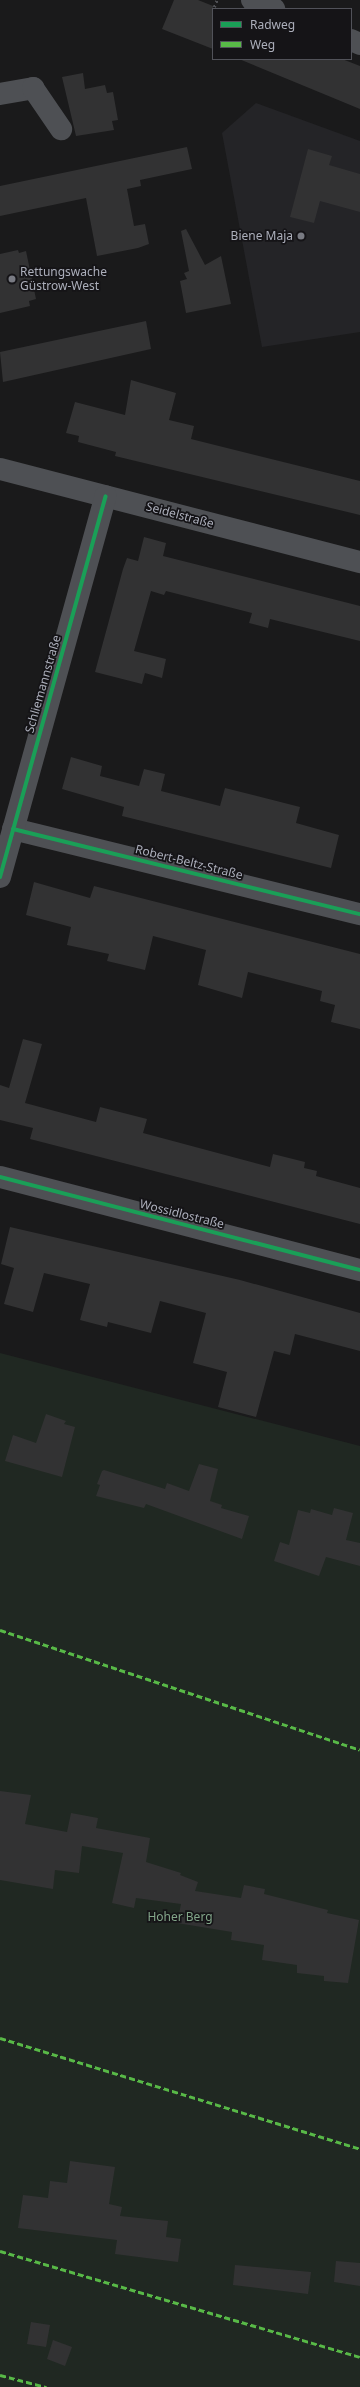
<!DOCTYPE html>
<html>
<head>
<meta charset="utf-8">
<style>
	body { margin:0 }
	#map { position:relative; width:360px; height:2387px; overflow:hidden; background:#1a1a1b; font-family:"Noto Sans",sans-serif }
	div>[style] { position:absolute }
	.built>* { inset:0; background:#242427 }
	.green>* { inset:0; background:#202822 }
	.building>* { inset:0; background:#323233 }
	.path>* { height:2.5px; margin-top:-1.25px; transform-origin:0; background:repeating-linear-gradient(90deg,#505155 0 2px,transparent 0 5px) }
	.minor>* { height:22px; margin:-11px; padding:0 11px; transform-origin:11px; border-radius:11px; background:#4e5054 }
	.quiet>* { height:3px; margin-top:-1.5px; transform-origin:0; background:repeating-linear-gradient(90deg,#58b947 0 6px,transparent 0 9px) }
	.cycleway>* { height:4px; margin:-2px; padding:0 2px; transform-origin:2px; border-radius:2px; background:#1a9f57 }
	.dots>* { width:11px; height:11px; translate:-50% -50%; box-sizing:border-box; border:2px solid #151417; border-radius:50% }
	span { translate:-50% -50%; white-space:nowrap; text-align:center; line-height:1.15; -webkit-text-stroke:3.5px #151417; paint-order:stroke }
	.poi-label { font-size:12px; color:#acafbb }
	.right { translate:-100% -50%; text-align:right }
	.left { translate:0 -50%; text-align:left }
	.street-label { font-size:12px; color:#acafbb }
	.park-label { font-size:12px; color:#83a68a }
	.legend { position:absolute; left:212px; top:8px; width:140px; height:52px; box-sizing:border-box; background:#151417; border:1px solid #515259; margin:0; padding:5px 7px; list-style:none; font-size:12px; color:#acafbb }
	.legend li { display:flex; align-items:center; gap:8px; height:20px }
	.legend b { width:20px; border:1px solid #515259 }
</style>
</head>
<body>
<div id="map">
	<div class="built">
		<i style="clip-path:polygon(256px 103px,360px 141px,360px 332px,262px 347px,222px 133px)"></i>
	</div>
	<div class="green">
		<i style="clip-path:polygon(0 1353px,360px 1446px,360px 2387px,0 2387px)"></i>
	</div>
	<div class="building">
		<i style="clip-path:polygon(174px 0,198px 0,213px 6px,213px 49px,162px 29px)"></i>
		<i style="clip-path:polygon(239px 59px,342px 59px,360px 66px,360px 109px)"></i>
		<i style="clip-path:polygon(83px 73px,85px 89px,105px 85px,107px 93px,113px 92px,118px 120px,112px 121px,114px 130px,76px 136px,62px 77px)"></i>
		<i style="clip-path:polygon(187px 147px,192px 169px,140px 180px,141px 186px,127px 189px,134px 226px,145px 224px,149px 244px,138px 248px,97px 256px,86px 198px,0 216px,0 186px)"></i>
		<i style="clip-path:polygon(308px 149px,332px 156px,329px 165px,360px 174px,360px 212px,320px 201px,314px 223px,290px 217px)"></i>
		<i style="clip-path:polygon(186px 229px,205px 265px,221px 256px,231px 304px,186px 313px,180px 281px,187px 279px,184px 273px,189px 271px,181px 231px)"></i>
		<i style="clip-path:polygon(18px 250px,19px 253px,26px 251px,36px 299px,29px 301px,30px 306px,0 313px,0 254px)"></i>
		<i style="clip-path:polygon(146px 321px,151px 349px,3px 382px,0 352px)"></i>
		<i style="clip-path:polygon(131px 380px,176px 393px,169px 420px,194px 426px,191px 439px,360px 481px,360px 515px,115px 456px,116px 452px,78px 442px,79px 436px,66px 433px,75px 402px,125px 415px)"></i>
		<i style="clip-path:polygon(144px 537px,166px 543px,163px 556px,360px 606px,360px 641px,270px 619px,268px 628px,249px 623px,252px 613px,166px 591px,164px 595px,151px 591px,134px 651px,166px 659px,162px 678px,145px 673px,142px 684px,95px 672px,123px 569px,127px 558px,138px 561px)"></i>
		<i style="clip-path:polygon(71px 757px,102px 766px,100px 776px,139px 786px,144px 769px,165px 774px,161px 791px,220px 806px,225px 788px,300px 807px,296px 823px,339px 835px,331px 868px,122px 816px,124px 807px,62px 789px)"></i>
		<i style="clip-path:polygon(34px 882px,90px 898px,94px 886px,360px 954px,360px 1029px,331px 1022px,335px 1005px,320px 1001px,322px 991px,248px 972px,242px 998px,198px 985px,206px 950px,153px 936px,145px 970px,107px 961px,109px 954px,67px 945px,71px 927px,26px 915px)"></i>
		<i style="clip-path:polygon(23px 1039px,42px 1044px,25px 1103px,96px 1122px,100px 1107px,147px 1119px,143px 1133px,270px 1167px,273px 1154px,305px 1162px,304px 1168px,317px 1171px,316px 1176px,360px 1188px,360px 1224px,30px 1139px,33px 1128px,0 1120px,0 1085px,9px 1088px)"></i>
		<i style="clip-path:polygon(10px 1227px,240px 1280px,360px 1313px,360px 1351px,295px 1334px,290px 1355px,274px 1351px,256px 1417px,218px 1407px,227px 1372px,193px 1363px,206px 1313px,160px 1301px,151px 1333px,108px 1322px,107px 1327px,80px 1320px,90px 1284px,44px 1273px,33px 1312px,4px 1304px,14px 1268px,1px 1264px)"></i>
		<i style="clip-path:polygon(46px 1414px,66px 1421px,64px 1424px,75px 1427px,62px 1477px,5px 1461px,13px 1435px,36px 1443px)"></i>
		<i style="clip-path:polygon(199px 1464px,218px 1469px,210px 1501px,222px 1505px,221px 1508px,249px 1516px,242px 1539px,146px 1504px,144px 1508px,96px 1496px,100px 1485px,97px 1484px,102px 1471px,104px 1470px,165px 1489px,167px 1483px,189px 1491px)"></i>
		<i style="clip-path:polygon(334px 1508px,353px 1513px,346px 1540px,360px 1543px,360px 1566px,326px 1557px,319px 1576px,274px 1561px,280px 1542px,289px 1545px,298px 1510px,310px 1513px,311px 1509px,332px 1515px)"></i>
		<i style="clip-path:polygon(0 1791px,31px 1795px,25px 1824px,67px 1832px,71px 1813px,98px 1818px,96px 1828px,150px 1838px,146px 1862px,181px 1873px,180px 1875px,198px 1882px,195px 1891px,241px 1898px,244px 1885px,265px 1889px,264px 1894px,328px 1910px,327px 1913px,359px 1920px,348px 1983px,324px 1981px,324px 1976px,297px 1973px,297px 1965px,262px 1960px,264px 1945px,231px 1940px,232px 1932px,177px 1923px,181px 1904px,136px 1898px,134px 1908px,112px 1903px,123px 1853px,82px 1846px,79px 1873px,55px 1870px,53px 1889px,0 1880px)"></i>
		<i style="clip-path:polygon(70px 2161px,115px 2167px,109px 2204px,122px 2207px,120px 2216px,168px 2221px,166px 2237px,181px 2239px,178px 2262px,115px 2254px,117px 2240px,18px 2228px,23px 2195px,48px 2198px,50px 2181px,67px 2183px)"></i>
		<i style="clip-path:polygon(336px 2261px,360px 2263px,360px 2286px,334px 2282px)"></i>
		<i style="clip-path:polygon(235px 2265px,311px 2272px,308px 2294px,233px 2285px)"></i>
		<i style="clip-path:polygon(31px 2322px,50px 2325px,46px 2347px,27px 2344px)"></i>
		<i style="clip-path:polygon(53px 2340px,72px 2347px,65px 2366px,47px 2359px)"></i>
	</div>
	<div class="path">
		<i style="left:214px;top:7px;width:8px;rotate:-67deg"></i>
	</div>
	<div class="minor">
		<i style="left:252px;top:0;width:24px;rotate:22deg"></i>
		<i style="left:351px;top:40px;width:10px;rotate:24deg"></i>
		<i style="left:0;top:94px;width:34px;rotate:-10deg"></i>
		<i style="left:33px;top:88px;width:50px;rotate:55.7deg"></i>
		<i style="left:0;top:469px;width:372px;rotate:14.5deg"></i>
		<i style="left:13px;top:829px;width:357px;rotate:13.8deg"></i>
		<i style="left:0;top:877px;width:395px;rotate:-74.5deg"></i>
		<i style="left:0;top:1177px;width:372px;rotate:14.5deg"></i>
	</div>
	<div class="quiet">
		<i style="left:0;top:1630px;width:379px;rotate:18.4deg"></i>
		<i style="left:0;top:2038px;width:377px;rotate:17.1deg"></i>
		<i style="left:0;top:2251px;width:375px;rotate:16.4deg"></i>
		<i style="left:0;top:2375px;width:48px;rotate:14.6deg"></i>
	</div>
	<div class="cycleway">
		<i style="left:13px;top:829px;width:357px;rotate:13.8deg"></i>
		<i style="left:0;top:877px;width:395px;rotate:-74.5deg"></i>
		<i style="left:0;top:1177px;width:372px;rotate:14.5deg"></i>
	</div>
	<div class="dots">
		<i style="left:301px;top:236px;background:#797b83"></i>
		<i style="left:12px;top:279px;background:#797b83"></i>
	</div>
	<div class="poi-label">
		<span class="right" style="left:293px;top:236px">Biene Maja</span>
		<span class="left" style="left:20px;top:279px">Rettungswache<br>Güstrow-West</span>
	</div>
	<div class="street-label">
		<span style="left:180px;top:515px;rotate:15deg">Seidelstraße</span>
		<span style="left:43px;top:684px;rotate:-74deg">Schliemannstraße</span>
		<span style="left:189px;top:862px;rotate:14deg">Robert-Beltz-Straße</span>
		<span style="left:182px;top:1214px;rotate:14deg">Wossidlostraße</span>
	</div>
	<div class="park-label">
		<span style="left:180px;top:1917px">Hoher Berg</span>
	</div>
	<ul class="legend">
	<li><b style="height:5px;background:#1a9f57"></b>Radweg</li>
	<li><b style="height:5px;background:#58b947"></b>Weg</li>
	</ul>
</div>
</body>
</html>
